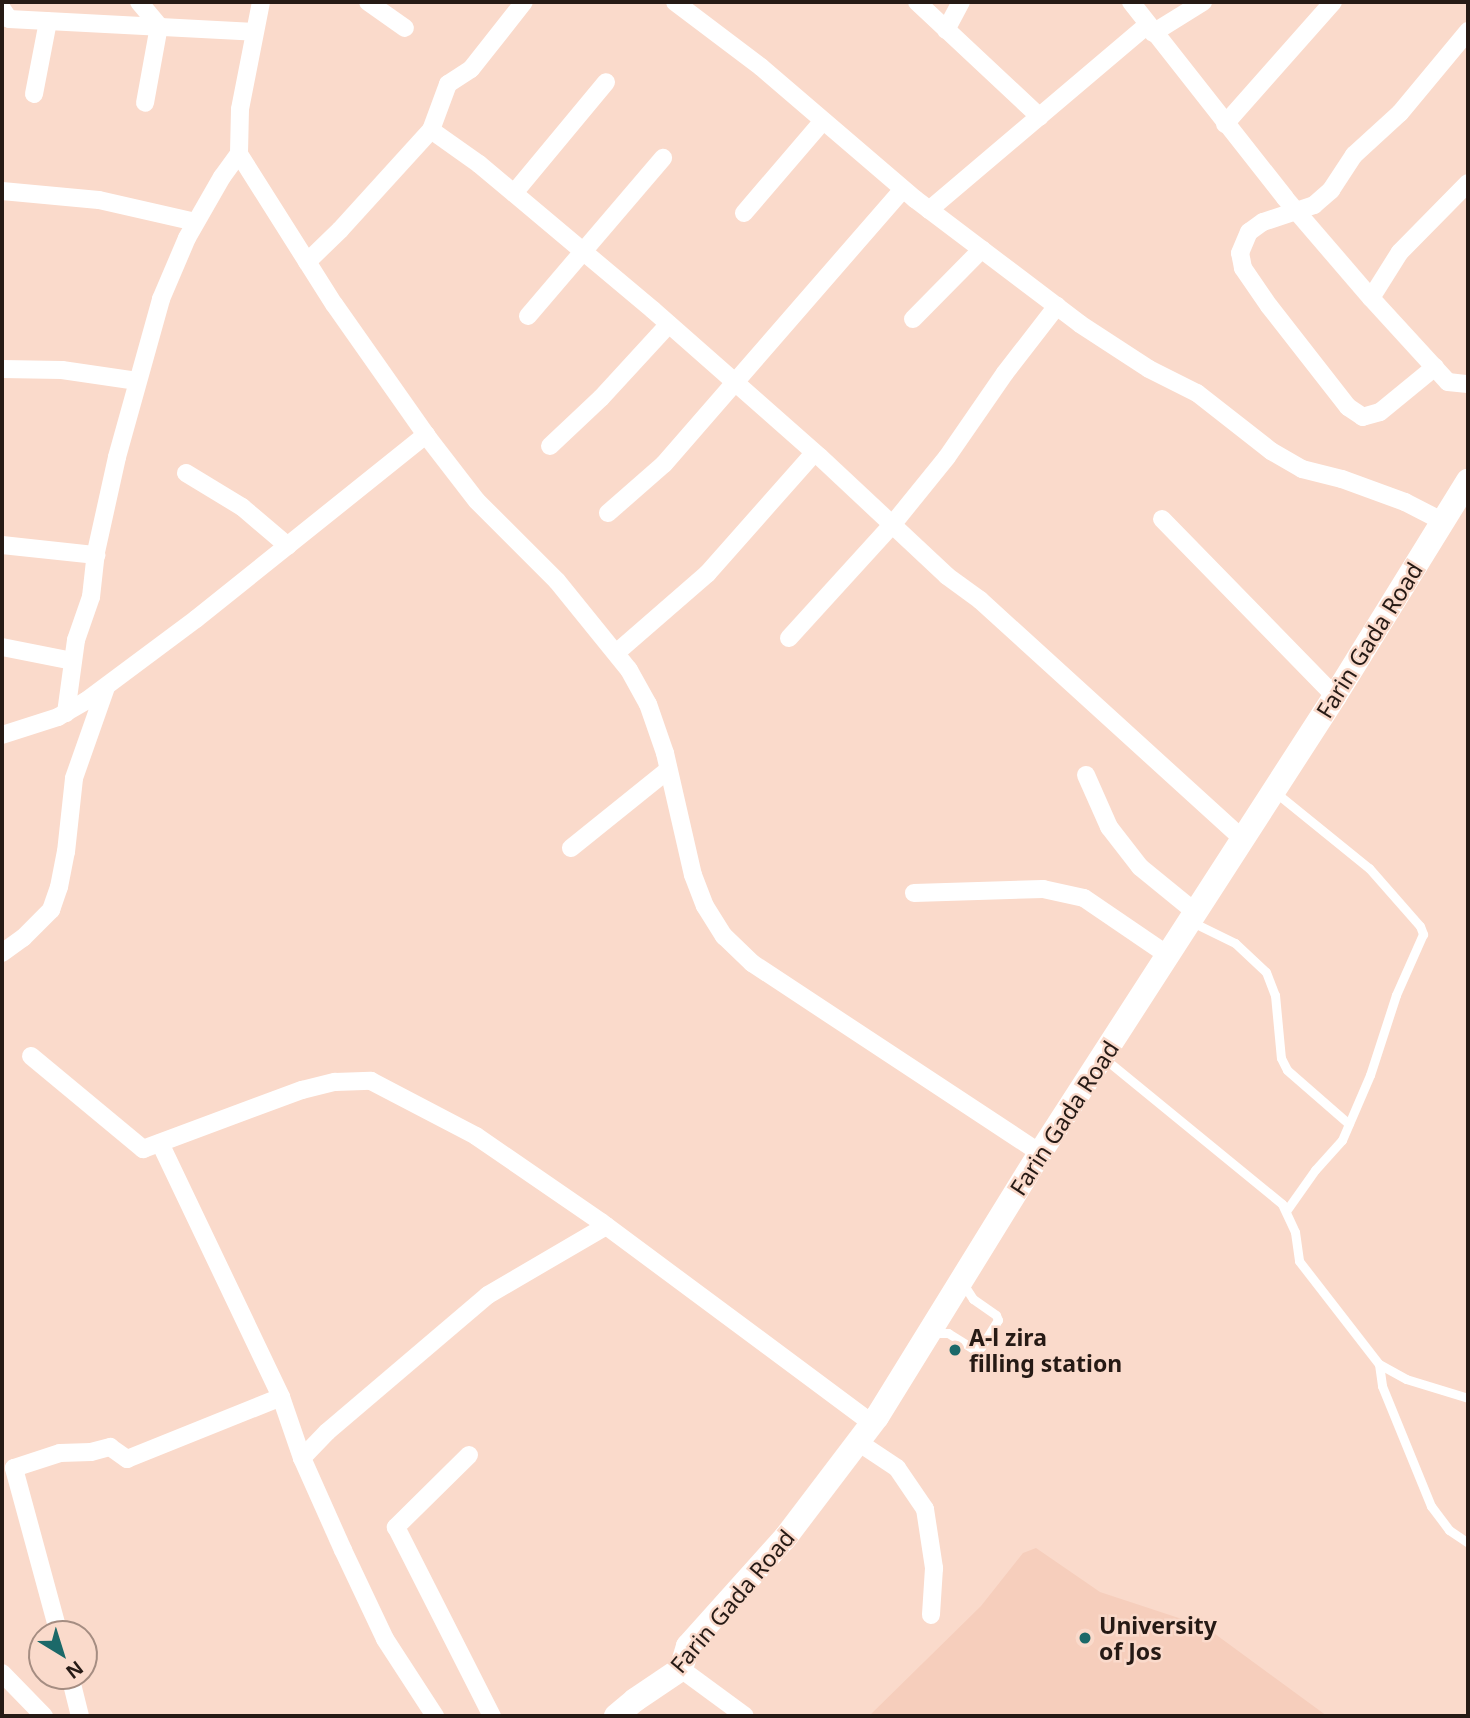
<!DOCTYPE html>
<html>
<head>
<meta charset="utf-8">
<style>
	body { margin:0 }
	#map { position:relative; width:1470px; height:1718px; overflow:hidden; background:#fadacb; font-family:"Noto Sans",sans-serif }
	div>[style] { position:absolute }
	.built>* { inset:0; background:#f6cebc }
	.service>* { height:9px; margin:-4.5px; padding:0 4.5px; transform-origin:4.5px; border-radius:4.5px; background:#fff }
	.minor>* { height:18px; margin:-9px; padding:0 9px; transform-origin:9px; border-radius:9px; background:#fff }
	.secondary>* { height:24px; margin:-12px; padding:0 12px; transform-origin:12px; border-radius:12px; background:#fff }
	.dots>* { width:19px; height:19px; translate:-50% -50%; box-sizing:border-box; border:4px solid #fadacb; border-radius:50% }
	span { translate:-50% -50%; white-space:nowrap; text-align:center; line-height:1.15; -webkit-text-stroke:5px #fadacb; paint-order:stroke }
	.street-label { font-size:23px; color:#261a15 }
	.poi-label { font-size:23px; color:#261a15; font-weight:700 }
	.left { translate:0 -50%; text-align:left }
	.frame { position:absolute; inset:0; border:4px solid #261a15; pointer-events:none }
	.north { position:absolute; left:28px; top:1620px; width:70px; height:70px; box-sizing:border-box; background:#fadacb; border:2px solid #a58d82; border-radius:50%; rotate:142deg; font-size:19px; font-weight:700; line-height:28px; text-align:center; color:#261a15 }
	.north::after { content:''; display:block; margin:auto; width:24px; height:32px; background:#1c6969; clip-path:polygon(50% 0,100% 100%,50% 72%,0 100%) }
</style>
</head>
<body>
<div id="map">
	<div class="built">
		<i style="clip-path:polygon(1036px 1548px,1100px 1592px,1197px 1624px,1211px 1631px,1327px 1716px,869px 1716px,981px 1606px,1023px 1553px)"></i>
	</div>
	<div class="service">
		<i style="left:1275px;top:792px;width:121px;rotate:39deg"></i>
		<i style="left:1369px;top:868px;width:77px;rotate:48.7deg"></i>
		<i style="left:1420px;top:926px;width:9px;rotate:69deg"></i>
		<i style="left:1423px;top:934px;width:67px;rotate:113.9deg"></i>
		<i style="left:1396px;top:995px;width:84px;rotate:108deg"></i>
		<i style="left:1370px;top:1075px;width:71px;rotate:113.3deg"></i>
		<i style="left:1342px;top:1140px;width:40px;rotate:132deg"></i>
		<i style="left:1315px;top:1170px;width:50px;rotate:125.3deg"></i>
		<i style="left:1190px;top:921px;width:50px;rotate:26.1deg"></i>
		<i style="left:1235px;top:943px;width:42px;rotate:43.1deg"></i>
		<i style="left:1266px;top:972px;width:25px;rotate:69deg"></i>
		<i style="left:1275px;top:995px;width:63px;rotate:84.6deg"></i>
		<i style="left:1281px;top:1058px;width:13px;rotate:63deg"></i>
		<i style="left:1287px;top:1070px;width:82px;rotate:41.1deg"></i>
		<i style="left:1105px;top:1059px;width:229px;rotate:39.3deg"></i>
		<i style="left:1282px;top:1204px;width:31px;rotate:65deg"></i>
		<i style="left:1295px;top:1232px;width:29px;rotate:82deg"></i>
		<i style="left:1299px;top:1261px;width:130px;rotate:52.2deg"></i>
		<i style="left:1379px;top:1364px;width:31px;rotate:29deg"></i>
		<i style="left:1406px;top:1379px;width:65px;rotate:17deg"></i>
		<i style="left:933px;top:1333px;width:15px"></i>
		<i style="left:948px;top:1333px;width:28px;rotate:32deg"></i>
		<i style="left:972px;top:1348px;width:9px;rotate:-6deg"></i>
		<i style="left:981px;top:1347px;width:32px;rotate:-58deg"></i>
		<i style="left:998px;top:1320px;width:5px;rotate:-112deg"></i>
		<i style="left:996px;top:1315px;width:28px;rotate:-145deg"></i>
		<i style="left:973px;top:1299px;width:17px;rotate:-123deg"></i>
		<i style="left:1379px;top:1364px;width:22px;rotate:82deg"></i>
		<i style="left:1382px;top:1386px;width:130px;rotate:67.8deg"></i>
		<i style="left:1431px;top:1506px;width:30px;rotate:53deg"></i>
		<i style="left:1449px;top:1530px;width:23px;rotate:34deg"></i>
	</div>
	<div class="minor">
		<i style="left:139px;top:2px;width:31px;rotate:50deg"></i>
		<i style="left:159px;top:26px;width:78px;rotate:100.3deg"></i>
		<i style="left:261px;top:2px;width:109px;rotate:101.1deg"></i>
		<i style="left:240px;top:109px;width:45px;rotate:91.3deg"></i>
		<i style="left:239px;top:154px;width:178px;rotate:57.7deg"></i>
		<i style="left:334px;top:304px;width:165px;rotate:54.9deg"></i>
		<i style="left:429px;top:439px;width:78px;rotate:52.3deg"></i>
		<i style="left:477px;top:501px;width:113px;rotate:45deg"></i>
		<i style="left:557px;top:581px;width:114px;rotate:51deg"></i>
		<i style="left:629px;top:670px;width:39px;rotate:61deg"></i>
		<i style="left:648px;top:704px;width:52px;rotate:70.9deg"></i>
		<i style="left:665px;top:753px;width:125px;rotate:77.1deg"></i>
		<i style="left:693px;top:875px;width:33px;rotate:69deg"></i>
		<i style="left:705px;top:906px;width:36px;rotate:58deg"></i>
		<i style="left:724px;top:936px;width:39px;rotate:44deg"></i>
		<i style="left:752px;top:963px;width:345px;rotate:33.4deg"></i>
		<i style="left:368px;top:2px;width:45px;rotate:35.1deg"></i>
		<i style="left:675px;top:2px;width:108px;rotate:37.1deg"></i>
		<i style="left:761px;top:67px;width:203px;rotate:40.6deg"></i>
		<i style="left:915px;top:199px;width:207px;rotate:37.1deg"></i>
		<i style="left:1080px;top:324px;width:82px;rotate:33.1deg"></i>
		<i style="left:1149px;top:369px;width:54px;rotate:26.6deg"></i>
		<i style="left:1197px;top:393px;width:94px;rotate:38.1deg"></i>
		<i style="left:1271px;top:451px;width:36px;rotate:30deg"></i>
		<i style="left:1302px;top:469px;width:41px;rotate:14deg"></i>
		<i style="left:1342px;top:479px;width:67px;rotate:20.1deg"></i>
		<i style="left:1405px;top:502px;width:42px;rotate:27.2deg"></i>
		<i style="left:917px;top:2px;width:168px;rotate:43.1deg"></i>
		<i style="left:1131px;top:2px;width:249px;rotate:51.8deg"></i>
		<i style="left:1285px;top:198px;width:132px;rotate:49.3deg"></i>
		<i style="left:1371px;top:298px;width:114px;rotate:47.5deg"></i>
		<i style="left:1448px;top:382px;width:20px;rotate:6deg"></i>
		<i style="left:2px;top:9px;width:12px;rotate:55deg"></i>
		<i style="left:9px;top:19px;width:246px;rotate:3deg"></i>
		<i style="left:946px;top:30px;width:32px;rotate:-62deg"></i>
		<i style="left:1153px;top:33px;width:59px;rotate:-31.8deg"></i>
		<i style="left:34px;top:94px;width:74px;rotate:-79.1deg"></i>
		<i style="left:1225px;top:124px;width:163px;rotate:-48.5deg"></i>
		<i style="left:431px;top:130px;width:49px;rotate:-69.7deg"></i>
		<i style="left:448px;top:84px;width:27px;rotate:-33deg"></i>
		<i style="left:471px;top:69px;width:85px;rotate:-51.7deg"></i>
		<i style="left:2px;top:191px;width:97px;rotate:5.3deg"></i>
		<i style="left:99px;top:200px;width:99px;rotate:12.8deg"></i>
		<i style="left:514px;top:193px;width:144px;rotate:-50.3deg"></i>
		<i style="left:929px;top:210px;width:286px;rotate:-40.3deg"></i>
		<i style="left:744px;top:213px;width:120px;rotate:-49.4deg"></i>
		<i style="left:307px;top:262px;width:46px;rotate:-44.1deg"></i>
		<i style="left:340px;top:230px;width:135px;rotate:-47.7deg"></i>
		<i style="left:431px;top:130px;width:59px;rotate:35.3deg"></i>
		<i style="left:479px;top:164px;width:227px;rotate:40deg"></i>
		<i style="left:653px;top:310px;width:222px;rotate:41.4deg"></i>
		<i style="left:820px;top:457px;width:174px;rotate:43.1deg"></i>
		<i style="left:947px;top:576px;width:41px;rotate:36deg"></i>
		<i style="left:980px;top:600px;width:355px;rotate:42.3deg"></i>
		<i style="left:1371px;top:298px;width:54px;rotate:-57.8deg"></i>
		<i style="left:1400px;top:252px;width:97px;rotate:-45.4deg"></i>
		<i style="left:528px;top:316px;width:208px;rotate:-49.5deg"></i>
		<i style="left:913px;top:319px;width:98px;rotate:-45.4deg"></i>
		<i style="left:1435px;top:367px;width:71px;rotate:140.7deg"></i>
		<i style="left:1380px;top:412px;width:18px;rotate:164deg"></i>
		<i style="left:1363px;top:417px;width:18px;rotate:-146deg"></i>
		<i style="left:1348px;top:407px;width:128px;rotate:-128deg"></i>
		<i style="left:1269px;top:306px;width:46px;rotate:-124.4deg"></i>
		<i style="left:1243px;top:268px;width:15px;rotate:-101deg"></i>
		<i style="left:1240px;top:253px;width:23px;rotate:-67deg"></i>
		<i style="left:1249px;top:232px;width:17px;rotate:-36deg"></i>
		<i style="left:1263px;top:222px;width:54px;rotate:-18.4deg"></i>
		<i style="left:1314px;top:205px;width:23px;rotate:-41deg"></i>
		<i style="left:1331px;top:190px;width:42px;rotate:-56.7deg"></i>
		<i style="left:1354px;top:155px;width:62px;rotate:-42.4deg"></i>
		<i style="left:1400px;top:113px;width:107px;rotate:-50.3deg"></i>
		<i style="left:2px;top:369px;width:60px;rotate:1deg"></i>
		<i style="left:62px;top:370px;width:76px;rotate:8.3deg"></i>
		<i style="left:550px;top:446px;width:70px;rotate:-43.3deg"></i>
		<i style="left:601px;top:398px;width:100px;rotate:-47.4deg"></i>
		<i style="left:186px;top:473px;width:66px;rotate:31.3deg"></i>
		<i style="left:242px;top:507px;width:60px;rotate:40.3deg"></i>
		<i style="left:608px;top:513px;width:74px;rotate:-41.2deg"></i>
		<i style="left:664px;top:464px;width:364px;rotate:-49deg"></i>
		<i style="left:1162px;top:519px;width:248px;rotate:45.7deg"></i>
		<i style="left:2px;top:545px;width:95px;rotate:6.1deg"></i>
		<i style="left:789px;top:638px;width:153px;rotate:-47.7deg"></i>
		<i style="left:892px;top:525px;width:87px;rotate:-51deg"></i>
		<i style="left:947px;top:457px;width:102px;rotate:-55.4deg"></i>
		<i style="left:1005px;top:373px;width:85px;rotate:-52.2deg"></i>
		<i style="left:2px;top:647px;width:72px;rotate:11.2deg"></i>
		<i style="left:616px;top:653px;width:121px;rotate:-41deg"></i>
		<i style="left:707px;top:574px;width:162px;rotate:-48.5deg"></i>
		<i style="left:66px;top:713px;width:74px;rotate:-82.2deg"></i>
		<i style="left:76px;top:640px;width:46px;rotate:-70.8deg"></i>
		<i style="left:91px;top:597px;width:45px;rotate:-83.7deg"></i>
		<i style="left:96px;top:552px;width:97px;rotate:-77.5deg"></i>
		<i style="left:117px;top:457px;width:164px;rotate:-74.4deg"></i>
		<i style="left:161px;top:299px;width:66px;rotate:-66.9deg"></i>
		<i style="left:187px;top:238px;width:70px;rotate:-60.2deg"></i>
		<i style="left:222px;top:177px;width:29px;rotate:-54deg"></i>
		<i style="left:2px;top:735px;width:59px;rotate:-17.8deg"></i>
		<i style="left:58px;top:717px;width:32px;rotate:-30deg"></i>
		<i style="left:86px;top:701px;width:137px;rotate:-36.7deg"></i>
		<i style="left:196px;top:619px;width:295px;rotate:-38.7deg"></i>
		<i style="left:1086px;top:775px;width:57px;rotate:66.1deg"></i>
		<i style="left:1109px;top:827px;width:51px;rotate:52.2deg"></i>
		<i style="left:1140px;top:867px;width:70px;rotate:39.2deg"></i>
		<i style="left:571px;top:848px;width:124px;rotate:-38.8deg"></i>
		<i style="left:914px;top:893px;width:129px;rotate:-1.8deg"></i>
		<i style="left:1043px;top:889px;width:42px;rotate:12.4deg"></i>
		<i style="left:1084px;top:898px;width:99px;rotate:34.3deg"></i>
		<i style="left:2px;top:953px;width:26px;rotate:-36deg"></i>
		<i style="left:23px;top:938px;width:40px;rotate:-45deg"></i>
		<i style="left:51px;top:910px;width:24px;rotate:-71deg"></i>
		<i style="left:59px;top:887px;width:36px;rotate:-79deg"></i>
		<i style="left:66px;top:852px;width:74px;rotate:-83.8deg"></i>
		<i style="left:74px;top:778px;width:96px;rotate:-70.6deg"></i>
		<i style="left:31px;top:1056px;width:146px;rotate:39.7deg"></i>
		<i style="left:143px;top:1149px;width:170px;rotate:-20.4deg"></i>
		<i style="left:302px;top:1090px;width:34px;rotate:-14deg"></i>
		<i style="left:335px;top:1082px;width:36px;rotate:-2deg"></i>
		<i style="left:371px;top:1081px;width:119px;rotate:27.6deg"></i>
		<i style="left:476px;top:1136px;width:152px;rotate:34.5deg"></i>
		<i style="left:601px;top:1222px;width:337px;rotate:36.6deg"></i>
		<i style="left:160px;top:1143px;width:281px;rotate:64.5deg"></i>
		<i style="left:281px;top:1397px;width:65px;rotate:71deg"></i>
		<i style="left:302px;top:1458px;width:101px;rotate:66deg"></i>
		<i style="left:343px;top:1550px;width:98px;rotate:64.7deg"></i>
		<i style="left:385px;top:1639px;width:92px;rotate:57deg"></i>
		<i style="left:858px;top:1442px;width:47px;rotate:33.7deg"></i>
		<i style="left:897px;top:1468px;width:50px;rotate:55.7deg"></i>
		<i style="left:925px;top:1509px;width:60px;rotate:81.3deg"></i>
		<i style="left:934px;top:1568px;width:47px;rotate:93.7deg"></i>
		<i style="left:469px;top:1455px;width:103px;rotate:135.4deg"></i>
		<i style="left:396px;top:1527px;width:212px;rotate:63.1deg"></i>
		<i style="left:302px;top:1458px;width:36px;rotate:-46deg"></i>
		<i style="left:327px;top:1432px;width:211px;rotate:-40.4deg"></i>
		<i style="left:488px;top:1295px;width:137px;rotate:-30.3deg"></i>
		<i style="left:59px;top:1634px;width:172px;rotate:-105.2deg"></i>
		<i style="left:14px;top:1468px;width:48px;rotate:-18.1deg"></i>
		<i style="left:60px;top:1453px;width:31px;rotate:-2deg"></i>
		<i style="left:91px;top:1452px;width:20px;rotate:-15deg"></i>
		<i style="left:110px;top:1447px;width:21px;rotate:35deg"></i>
		<i style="left:127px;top:1459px;width:166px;rotate:-21.9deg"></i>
		<i style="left:681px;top:1669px;width:79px;rotate:36.3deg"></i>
		<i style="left:2px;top:1673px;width:60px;rotate:45.7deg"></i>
		<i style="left:70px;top:1676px;width:41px;rotate:76deg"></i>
	</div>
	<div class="secondary">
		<i style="left:616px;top:1716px;width:25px;rotate:-40deg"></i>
		<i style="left:635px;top:1700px;width:55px;rotate:-34deg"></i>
		<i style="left:681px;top:1669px;width:24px;rotate:-73deg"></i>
		<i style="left:688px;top:1646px;width:145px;rotate:-48.1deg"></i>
		<i style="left:785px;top:1538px;width:152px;rotate:-52.8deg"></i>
		<i style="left:877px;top:1417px;width:310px;rotate:-58.3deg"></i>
		<i style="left:1040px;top:1153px;width:544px;rotate:-57.16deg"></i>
		<i style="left:1335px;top:696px;width:253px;rotate:-58.3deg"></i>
	</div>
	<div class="dots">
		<i style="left:955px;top:1350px;background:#1c6969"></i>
		<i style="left:1085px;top:1638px;background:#1c6969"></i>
	</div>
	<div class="street-label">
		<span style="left:1369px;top:640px;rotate:-58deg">Farin Gada Road</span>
		<span style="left:1064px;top:1118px;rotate:-57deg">Farin Gada Road</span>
		<span style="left:732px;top:1601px;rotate:-50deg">Farin Gada Road</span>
	</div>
	<div class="poi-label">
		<span class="left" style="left:969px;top:1350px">A-l zira<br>filling station</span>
		<span class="left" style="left:1099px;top:1638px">University<br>of Jos</span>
	</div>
	<div class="frame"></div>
	<div class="north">N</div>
</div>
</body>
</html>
